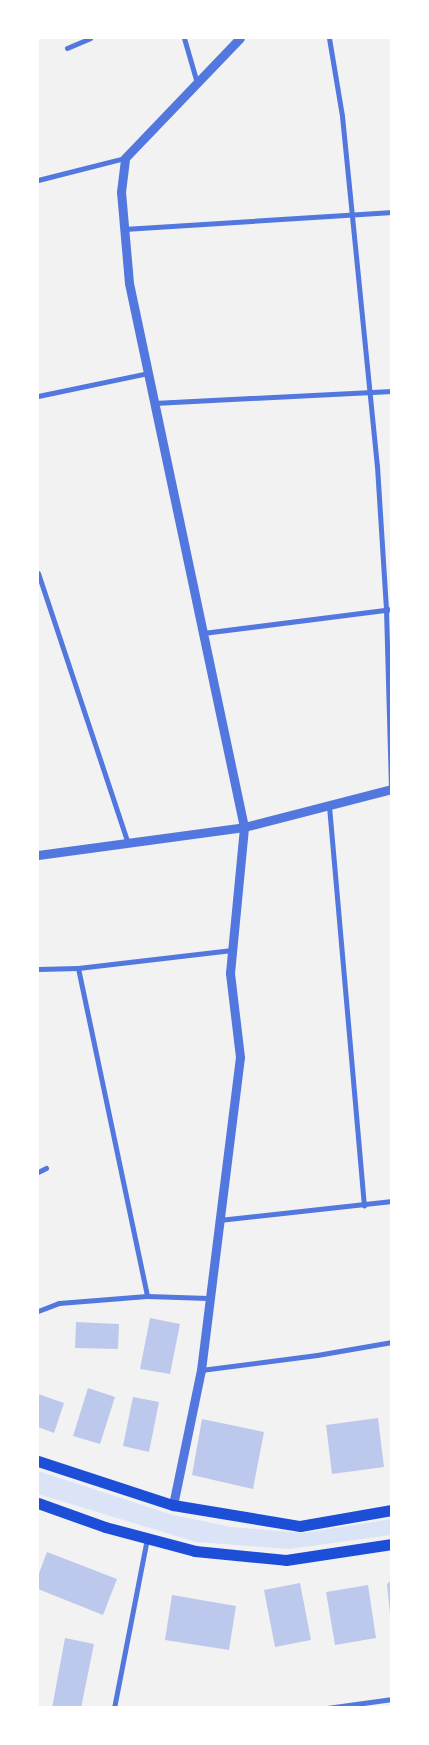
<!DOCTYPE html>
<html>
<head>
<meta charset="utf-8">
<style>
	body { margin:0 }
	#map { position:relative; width:429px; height:1745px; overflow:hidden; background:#f2f2f2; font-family:Georgia,serif }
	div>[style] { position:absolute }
	.green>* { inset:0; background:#dbe4f7 }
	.building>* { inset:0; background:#bdc9ec }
	.minor>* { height:5px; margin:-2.5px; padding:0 2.5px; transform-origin:2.5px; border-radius:2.5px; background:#5277de }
	.tertiary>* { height:9px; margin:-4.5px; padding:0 4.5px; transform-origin:4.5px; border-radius:4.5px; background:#5277de }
	.primary>* { height:11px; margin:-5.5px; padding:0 5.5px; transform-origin:5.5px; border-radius:5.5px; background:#1d4ed8 }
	span { translate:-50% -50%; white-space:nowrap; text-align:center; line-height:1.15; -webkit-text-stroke:4px #fff; paint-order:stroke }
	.frame { position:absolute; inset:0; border:39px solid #fff; pointer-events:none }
</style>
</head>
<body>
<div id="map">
	<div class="green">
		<i style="clip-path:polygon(38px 1471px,173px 1515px,232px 1527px,304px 1533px,391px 1519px,391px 1535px,289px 1549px,196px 1542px,38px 1494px)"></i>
	</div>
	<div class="building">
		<i style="clip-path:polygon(150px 1318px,180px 1324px,170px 1374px,140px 1369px)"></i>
		<i style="clip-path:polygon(76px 1322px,119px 1324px,118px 1349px,75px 1348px)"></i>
		<i style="clip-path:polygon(88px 1388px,115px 1397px,100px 1444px,73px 1436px)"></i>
		<i style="clip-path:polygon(38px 1394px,64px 1403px,54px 1433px,38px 1427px)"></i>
		<i style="clip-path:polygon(133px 1397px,159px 1402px,149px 1452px,123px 1446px)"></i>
		<i style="clip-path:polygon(378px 1418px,384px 1467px,332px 1474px,326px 1425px)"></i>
		<i style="clip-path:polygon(202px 1419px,264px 1432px,253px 1489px,192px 1475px)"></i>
		<i style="clip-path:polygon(47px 1552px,117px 1579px,103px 1615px,38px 1589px,38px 1576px)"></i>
		<i style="clip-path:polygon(392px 1580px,392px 1614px,390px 1614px,387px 1584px)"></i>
		<i style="clip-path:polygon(300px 1583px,311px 1640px,275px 1647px,264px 1590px)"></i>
		<i style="clip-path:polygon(368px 1585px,376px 1638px,335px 1645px,326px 1592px)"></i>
		<i style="clip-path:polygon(172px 1595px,236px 1606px,229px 1650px,165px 1640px)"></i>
		<i style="clip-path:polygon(65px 1638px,94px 1644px,81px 1708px,52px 1708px)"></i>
	</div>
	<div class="minor">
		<i style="left:184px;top:38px;width:47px;rotate:73.9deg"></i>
		<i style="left:329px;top:38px;width:79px;rotate:80.5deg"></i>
		<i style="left:342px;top:116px;width:352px;rotate:84.3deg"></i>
		<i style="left:377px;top:466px;width:143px;rotate:86.4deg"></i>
		<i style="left:386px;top:609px;width:180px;rotate:88.4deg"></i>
		<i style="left:67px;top:48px;width:25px;rotate:-23deg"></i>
		<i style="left:38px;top:180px;width:90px;rotate:-14.2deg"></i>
		<i style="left:124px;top:229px;width:269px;rotate:-3.6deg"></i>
		<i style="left:38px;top:396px;width:112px;rotate:-11.8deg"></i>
		<i style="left:154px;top:403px;width:238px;rotate:-2.9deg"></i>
		<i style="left:38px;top:573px;width:285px;rotate:71.6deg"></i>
		<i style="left:203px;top:633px;width:191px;rotate:-7.2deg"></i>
		<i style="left:329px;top:806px;width:401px;rotate:85deg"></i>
		<i style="left:78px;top:968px;width:335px;rotate:78.1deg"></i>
		<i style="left:38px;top:969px;width:40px;rotate:-1.4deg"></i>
		<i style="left:78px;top:968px;width:155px;rotate:-6.7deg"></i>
		<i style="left:38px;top:1172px;width:9px;rotate:-27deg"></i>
		<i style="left:219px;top:1220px;width:174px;rotate:-6.3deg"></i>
		<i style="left:38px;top:1311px;width:22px;rotate:-21deg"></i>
		<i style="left:59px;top:1303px;width:88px;rotate:-4.5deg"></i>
		<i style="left:147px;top:1296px;width:61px;rotate:1.9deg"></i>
		<i style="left:201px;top:1370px;width:117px;rotate:-7.4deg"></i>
		<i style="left:317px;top:1355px;width:76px;rotate:-9.8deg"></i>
		<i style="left:114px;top:1708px;width:172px;rotate:-79deg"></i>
		<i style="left:327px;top:1708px;width:66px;rotate:-7.9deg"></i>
	</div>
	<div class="tertiary">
		<i style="left:38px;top:855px;width:208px;rotate:-7.7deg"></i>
		<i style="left:244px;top:827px;width:153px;rotate:-14.4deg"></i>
		<i style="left:173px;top:1505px;width:138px;rotate:-78.3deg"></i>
		<i style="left:201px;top:1370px;width:315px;rotate:-82.9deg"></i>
		<i style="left:240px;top:1057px;width:85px;rotate:-96.8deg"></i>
		<i style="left:230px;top:973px;width:147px;rotate:-84.5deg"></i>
		<i style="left:244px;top:827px;width:556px;rotate:-101.94deg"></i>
		<i style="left:129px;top:283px;width:91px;rotate:-95deg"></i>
		<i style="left:121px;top:192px;width:34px;rotate:-83deg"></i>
		<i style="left:125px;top:158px;width:166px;rotate:-46.2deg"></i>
	</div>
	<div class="primary">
		<i style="left:38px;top:1461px;width:142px;rotate:18.1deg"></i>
		<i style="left:173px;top:1505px;width:129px;rotate:9.4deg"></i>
		<i style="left:300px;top:1526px;width:93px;rotate:-9.9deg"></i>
		<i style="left:38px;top:1503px;width:71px;rotate:19.7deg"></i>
		<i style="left:105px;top:1527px;width:93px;rotate:14.9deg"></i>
		<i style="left:195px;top:1551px;width:91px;rotate:5.6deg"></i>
		<i style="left:286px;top:1560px;width:107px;rotate:-8.6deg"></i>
	</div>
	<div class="frame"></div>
</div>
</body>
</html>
